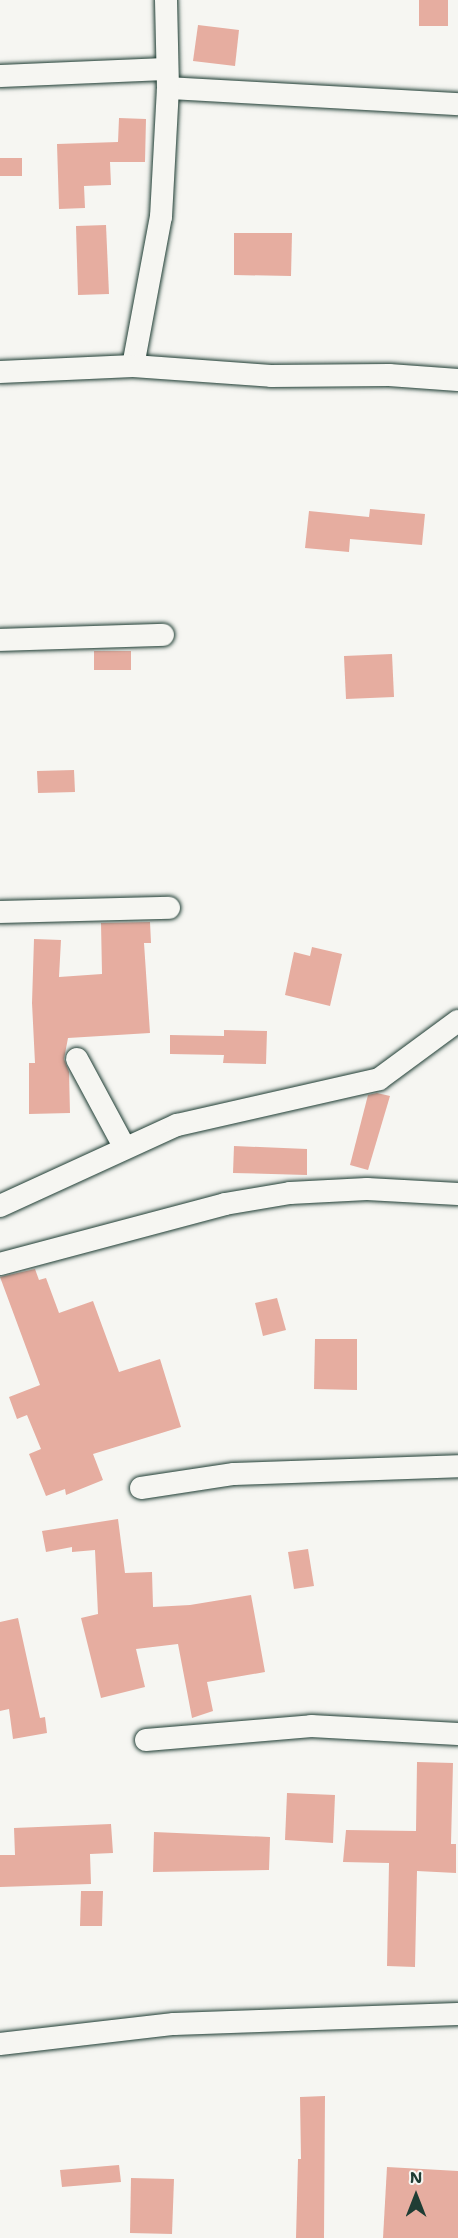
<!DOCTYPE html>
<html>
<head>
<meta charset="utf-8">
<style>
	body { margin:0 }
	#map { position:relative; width:458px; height:2238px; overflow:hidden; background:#f6f6f2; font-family:"Shantell Sans",sans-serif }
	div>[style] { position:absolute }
	.building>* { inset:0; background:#e6ada0 }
	.roads { filter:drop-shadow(0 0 2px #1f3d34) drop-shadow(0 0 2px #1f3d34) }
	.minor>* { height:22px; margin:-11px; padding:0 11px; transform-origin:11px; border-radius:11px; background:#f6f6f2 }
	span { translate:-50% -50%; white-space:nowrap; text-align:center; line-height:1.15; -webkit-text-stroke:4.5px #f6f6f2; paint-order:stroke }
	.north { position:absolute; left:386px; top:2166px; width:60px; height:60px; -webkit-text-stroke:4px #f6f6f2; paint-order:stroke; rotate:0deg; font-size:16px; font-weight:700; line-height:24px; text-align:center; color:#1f3d34 }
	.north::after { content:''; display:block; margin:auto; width:21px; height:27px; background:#1f3d34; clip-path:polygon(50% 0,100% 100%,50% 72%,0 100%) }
</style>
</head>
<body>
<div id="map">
	<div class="building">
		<i style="clip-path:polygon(419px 0,448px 0,448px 26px,419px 26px)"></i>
		<i style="clip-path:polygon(198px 25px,239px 30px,235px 66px,193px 61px)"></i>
		<i style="clip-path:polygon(119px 118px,146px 119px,145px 162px,110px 162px,111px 185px,84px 186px,85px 208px,59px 209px,57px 144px,118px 142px)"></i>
		<i style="clip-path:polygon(0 158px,22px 158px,22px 176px,0 176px)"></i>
		<i style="clip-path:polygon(106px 225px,109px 294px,78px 295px,76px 226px)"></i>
		<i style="clip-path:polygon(234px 233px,292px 233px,291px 276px,234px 275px)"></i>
		<i style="clip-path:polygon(370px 509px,425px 514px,422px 545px,350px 539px,349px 552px,305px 548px,309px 511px,369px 517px)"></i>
		<i style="clip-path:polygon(94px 651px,131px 651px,131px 670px,94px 670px)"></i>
		<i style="clip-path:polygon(392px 654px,394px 697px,346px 699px,344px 656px)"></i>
		<i style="clip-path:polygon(74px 770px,75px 792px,38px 793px,37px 771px)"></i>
		<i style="clip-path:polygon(150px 922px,151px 943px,144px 943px,150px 1033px,68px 1038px,64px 1059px,69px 1072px,70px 1113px,29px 1114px,29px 1063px,35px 1063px,32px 1003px,34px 939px,61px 940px,59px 977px,102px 974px,101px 923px)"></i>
		<i style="clip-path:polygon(312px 947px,342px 954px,330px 1006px,285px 995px,294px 952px,310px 956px)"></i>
		<i style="clip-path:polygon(224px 1030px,267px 1031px,266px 1064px,223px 1063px,224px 1055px,170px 1054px,170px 1035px,224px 1036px)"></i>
		<i style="clip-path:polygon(377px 1093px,390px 1096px,368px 1170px,350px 1165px,368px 1095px)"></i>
		<i style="clip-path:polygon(234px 1146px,307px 1149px,307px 1175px,233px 1173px)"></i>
		<i style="clip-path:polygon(35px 1269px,39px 1280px,46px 1278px,59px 1313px,93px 1301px,119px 1372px,160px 1359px,181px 1427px,93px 1454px,103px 1480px,66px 1495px,65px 1489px,46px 1496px,29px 1454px,41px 1449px,27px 1415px,17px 1419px,9px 1397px,40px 1385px,0 1277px)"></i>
		<i style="clip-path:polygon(277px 1298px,286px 1330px,263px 1336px,255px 1303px)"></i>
		<i style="clip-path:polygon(315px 1339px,357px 1339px,357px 1390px,314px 1389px)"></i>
		<i style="clip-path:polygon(118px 1519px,125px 1573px,152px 1572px,153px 1607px,190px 1605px,251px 1595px,265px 1672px,207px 1682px,213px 1711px,192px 1718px,178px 1644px,136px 1649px,145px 1687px,101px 1698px,81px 1618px,98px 1614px,95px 1550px,72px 1552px,72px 1547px,46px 1552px,42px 1531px)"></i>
		<i style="clip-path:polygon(308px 1549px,314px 1586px,294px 1589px,288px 1552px)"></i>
		<i style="clip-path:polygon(18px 1618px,40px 1718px,45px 1717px,47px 1733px,13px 1739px,9px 1709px,0 1711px,0 1622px)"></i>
		<i style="clip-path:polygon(417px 1762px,453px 1763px,451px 1844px,456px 1844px,456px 1873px,417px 1871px,415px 1967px,387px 1966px,389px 1863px,343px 1862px,346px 1830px,416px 1831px)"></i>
		<i style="clip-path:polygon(287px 1793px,335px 1795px,333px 1843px,285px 1840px)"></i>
		<i style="clip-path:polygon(111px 1824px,113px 1853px,90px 1854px,91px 1884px,0 1887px,0 1855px,15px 1855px,14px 1828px)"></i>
		<i style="clip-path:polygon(154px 1832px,270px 1837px,269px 1870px,153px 1872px)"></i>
		<i style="clip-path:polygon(81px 1891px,103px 1891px,102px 1926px,80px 1926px)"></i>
		<i style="clip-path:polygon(325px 2096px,324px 2238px,296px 2238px,298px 2159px,301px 2159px,300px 2097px)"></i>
		<i style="clip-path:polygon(119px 2165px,121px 2182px,62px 2187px,60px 2170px)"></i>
		<i style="clip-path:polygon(387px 2167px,458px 2171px,458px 2238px,383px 2238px)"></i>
		<i style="clip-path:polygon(131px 2178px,174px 2179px,172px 2234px,130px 2233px)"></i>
	</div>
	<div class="roads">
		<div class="minor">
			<i style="left:0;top:76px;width:166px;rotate:-2.4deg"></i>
			<i style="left:168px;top:88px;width:290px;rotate:3.2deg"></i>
			<i style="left:133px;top:366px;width:152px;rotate:-79.4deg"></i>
			<i style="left:161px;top:217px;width:129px;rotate:-86.9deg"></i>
			<i style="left:168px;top:88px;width:88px;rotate:-91.3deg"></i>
			<i style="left:0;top:372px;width:133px;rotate:-2.6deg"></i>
			<i style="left:133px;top:366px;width:138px;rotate:4.1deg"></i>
			<i style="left:271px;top:376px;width:118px;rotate:-0.5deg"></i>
			<i style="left:389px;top:375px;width:69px;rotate:4.1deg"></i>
			<i style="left:0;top:640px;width:163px;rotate:-1.8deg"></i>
			<i style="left:0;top:912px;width:169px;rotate:-1.4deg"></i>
			<i style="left:77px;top:1059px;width:101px;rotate:61.7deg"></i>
			<i style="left:0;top:1206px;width:195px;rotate:-24.6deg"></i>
			<i style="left:177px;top:1125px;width:207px;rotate:-12.8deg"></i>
			<i style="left:379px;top:1079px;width:98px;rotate:-36.3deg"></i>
			<i style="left:0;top:1264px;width:233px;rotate:-14.9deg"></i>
			<i style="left:225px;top:1204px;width:66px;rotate:-9.6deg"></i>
			<i style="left:290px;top:1193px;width:77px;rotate:-3deg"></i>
			<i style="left:367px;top:1189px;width:91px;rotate:3.1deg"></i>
			<i style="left:141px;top:1488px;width:94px;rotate:-8.6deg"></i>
			<i style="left:234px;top:1474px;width:224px;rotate:-2deg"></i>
			<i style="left:146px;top:1740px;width:166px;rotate:-4.8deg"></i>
			<i style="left:311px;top:1726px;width:147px;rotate:3.1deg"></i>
			<i style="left:0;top:2044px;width:175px;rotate:-6.6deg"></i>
			<i style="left:174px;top:2024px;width:284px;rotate:-2deg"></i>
		</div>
	</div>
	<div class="north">N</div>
</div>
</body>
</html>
